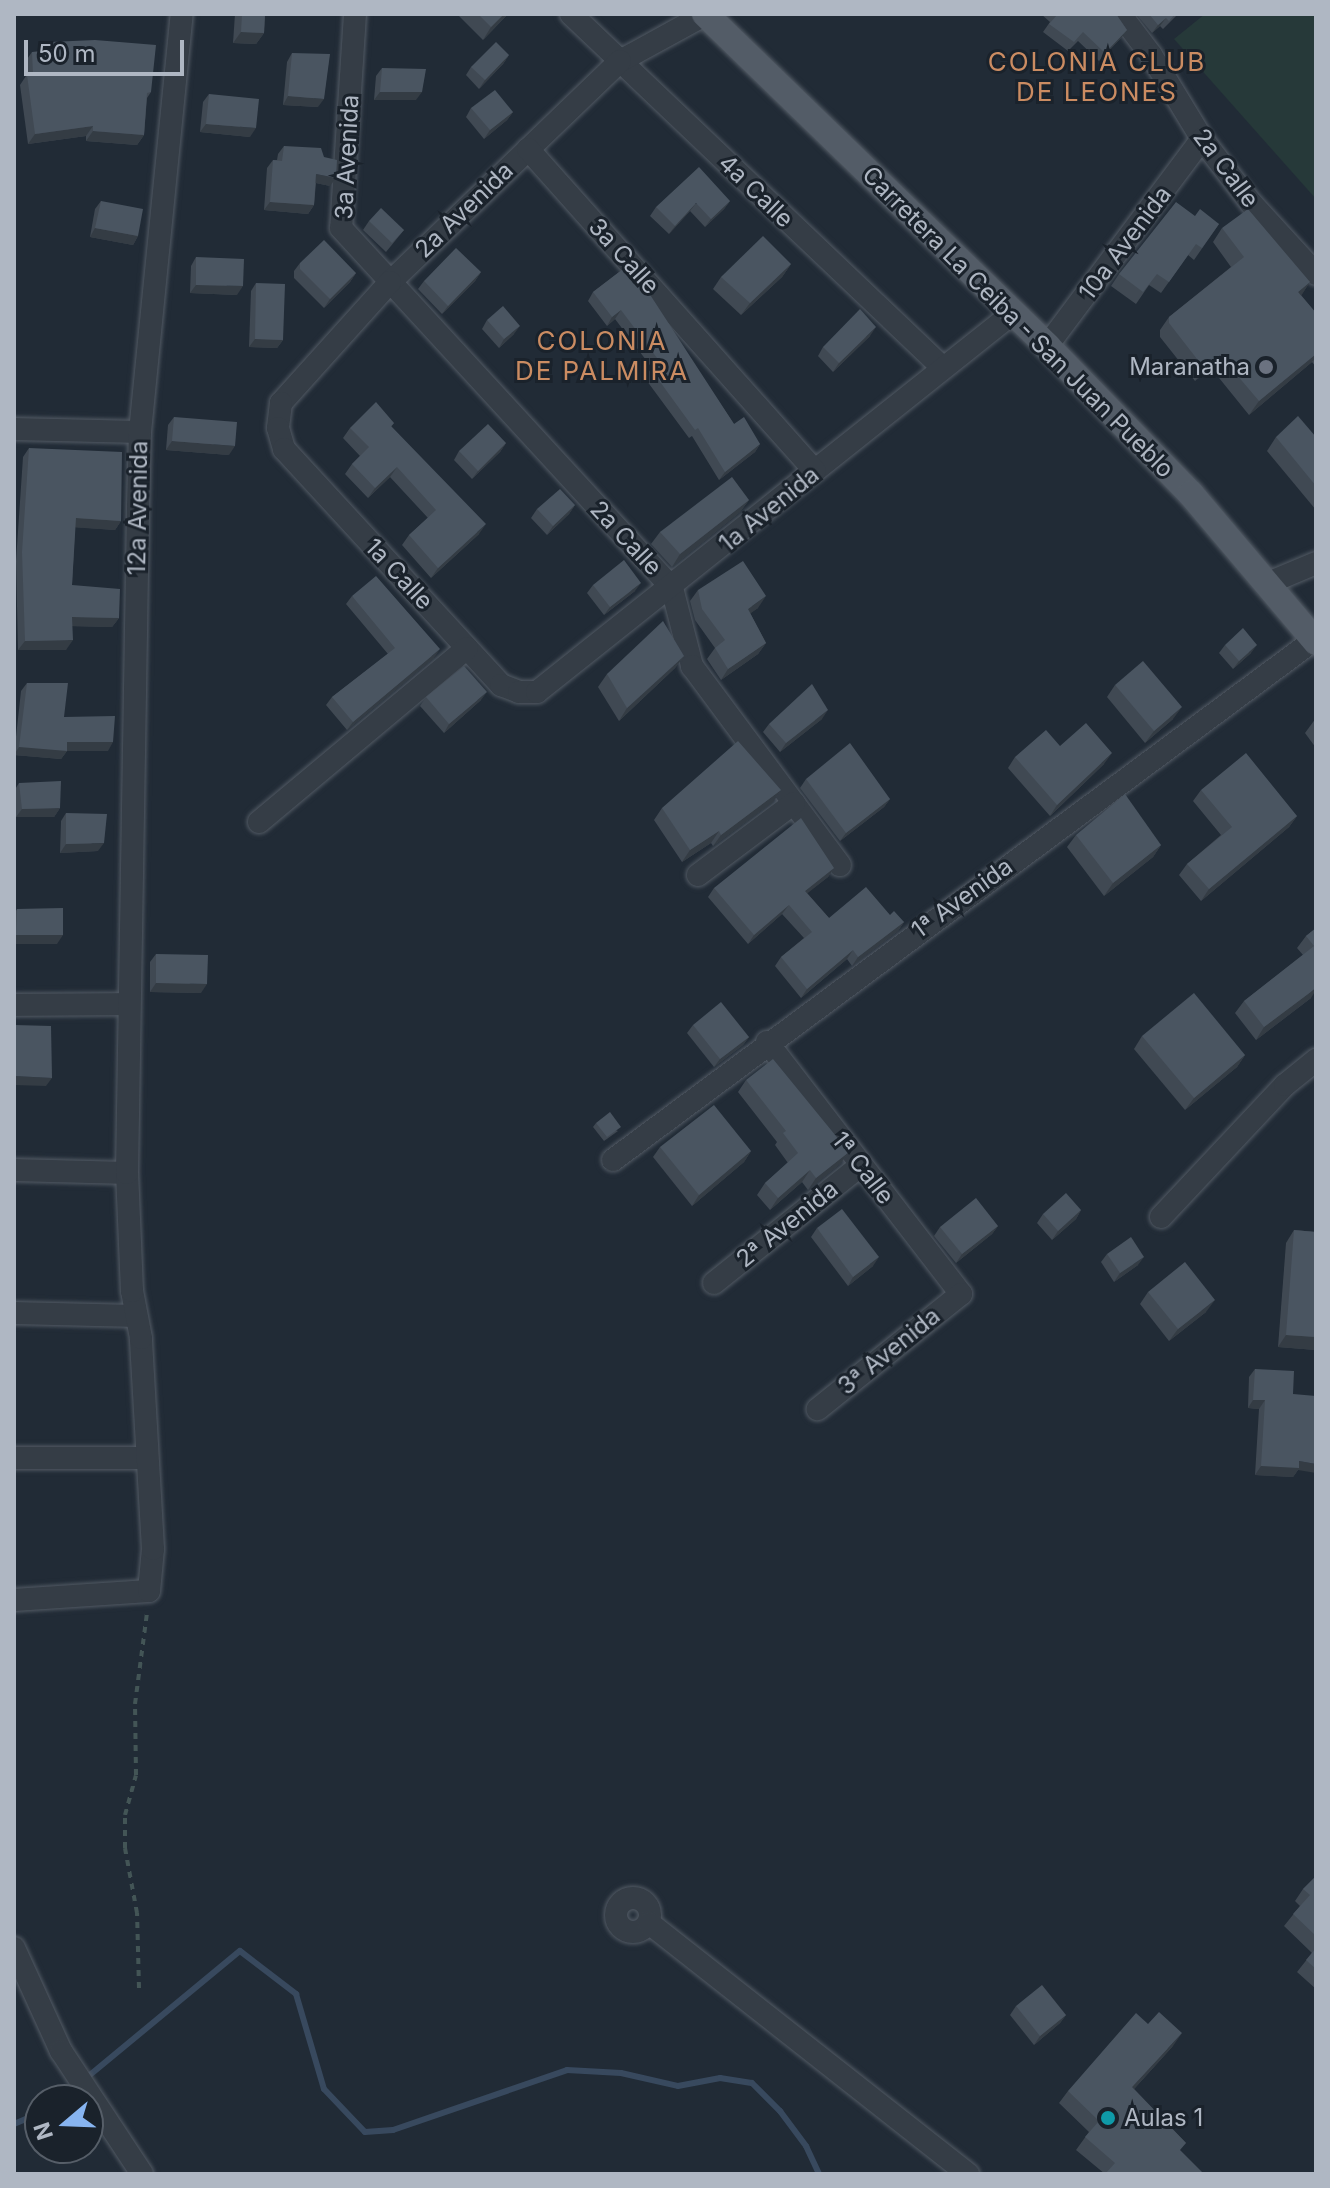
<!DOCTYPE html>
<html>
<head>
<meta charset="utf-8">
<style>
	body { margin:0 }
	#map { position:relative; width:1330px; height:2188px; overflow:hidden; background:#212b36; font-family:Inter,sans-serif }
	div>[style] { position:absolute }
	.green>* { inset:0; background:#263939 }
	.stream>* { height:6px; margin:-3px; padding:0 3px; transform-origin:3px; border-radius:3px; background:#38495e }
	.path>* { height:4px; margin-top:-2px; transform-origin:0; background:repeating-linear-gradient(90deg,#435556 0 6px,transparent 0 12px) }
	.roads { filter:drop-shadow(0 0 2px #525a64) drop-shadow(0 0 2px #525a64) }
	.minor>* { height:22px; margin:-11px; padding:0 11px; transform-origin:11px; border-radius:11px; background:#353d46 }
	.minor>.ring { margin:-11px; padding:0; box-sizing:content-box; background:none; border:22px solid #353d46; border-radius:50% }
	.major>* { height:26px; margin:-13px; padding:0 13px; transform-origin:13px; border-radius:13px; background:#535c67 }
	.wall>* { inset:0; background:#404953 }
	.shaded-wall>* { inset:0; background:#343c44 }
	.building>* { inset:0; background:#4a5561 }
	.dots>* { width:22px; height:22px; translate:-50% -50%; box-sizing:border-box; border:4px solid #1a222b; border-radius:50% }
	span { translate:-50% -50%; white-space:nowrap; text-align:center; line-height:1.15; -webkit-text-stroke:6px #1a222b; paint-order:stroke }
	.street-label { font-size:24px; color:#afb7c3 }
	.poi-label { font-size:24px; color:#afb7c3 }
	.right { translate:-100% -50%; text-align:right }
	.left { translate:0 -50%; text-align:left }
	.neighbourhood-label { font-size:26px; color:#cb8c62; letter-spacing:2px }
	.frame { position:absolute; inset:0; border:16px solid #afb7c3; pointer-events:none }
	.north { position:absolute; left:24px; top:2084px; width:80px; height:80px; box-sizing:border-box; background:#1a222b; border:2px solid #565e68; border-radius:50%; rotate:251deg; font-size:22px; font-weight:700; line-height:32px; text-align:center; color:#afb7c3 }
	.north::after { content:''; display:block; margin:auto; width:28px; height:36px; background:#87b4f0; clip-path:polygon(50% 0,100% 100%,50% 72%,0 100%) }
	.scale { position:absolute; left:24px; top:40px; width:160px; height:36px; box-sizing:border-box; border:4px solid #afb7c3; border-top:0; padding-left:10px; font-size:24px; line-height:28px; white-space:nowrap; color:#afb7c3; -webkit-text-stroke:6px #1a222b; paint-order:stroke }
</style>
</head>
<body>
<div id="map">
	<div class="green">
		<i style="clip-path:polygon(1205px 14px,1316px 14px,1316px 199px,1174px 39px)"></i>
	</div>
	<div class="stream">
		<i style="left:85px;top:2079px;width:201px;rotate:-39.6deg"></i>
		<i style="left:240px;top:1951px;width:71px;rotate:37.5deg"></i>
		<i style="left:296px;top:1994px;width:99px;rotate:73.6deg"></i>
		<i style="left:324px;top:2089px;width:59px;rotate:46.4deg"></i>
		<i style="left:365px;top:2132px;width:28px;rotate:-4deg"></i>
		<i style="left:393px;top:2130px;width:184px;rotate:-19deg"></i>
		<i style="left:567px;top:2070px;width:54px;rotate:3.2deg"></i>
		<i style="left:621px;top:2073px;width:58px;rotate:12.8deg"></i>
		<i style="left:678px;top:2086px;width:43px;rotate:-10.8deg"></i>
		<i style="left:720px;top:2078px;width:32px;rotate:9deg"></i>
		<i style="left:752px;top:2083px;width:40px;rotate:45deg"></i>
		<i style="left:780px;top:2111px;width:44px;rotate:53.4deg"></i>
		<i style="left:806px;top:2146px;width:31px;rotate:65deg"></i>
		<i style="left:63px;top:2100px;width:19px;rotate:-43deg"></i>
		<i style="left:14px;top:2124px;width:28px;rotate:-23deg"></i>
	</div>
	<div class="path">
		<i style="left:139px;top:1988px;width:75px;rotate:-91.5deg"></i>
		<i style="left:137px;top:1913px;width:66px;rotate:-100.5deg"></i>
		<i style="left:125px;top:1848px;width:33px;rotate:-90deg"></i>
		<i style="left:125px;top:1815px;width:41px;rotate:-74.6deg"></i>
		<i style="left:136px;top:1775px;width:71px;rotate:-90.8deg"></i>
		<i style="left:135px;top:1704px;width:92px;rotate:-82.5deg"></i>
	</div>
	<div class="roads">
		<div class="minor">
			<i style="left:355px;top:14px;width:214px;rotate:93.7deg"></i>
			<i style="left:341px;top:228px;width:489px;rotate:47.4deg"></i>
			<i style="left:672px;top:588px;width:81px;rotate:75.6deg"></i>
			<i style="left:692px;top:666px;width:248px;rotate:53.4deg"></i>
			<i style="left:571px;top:14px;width:512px;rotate:43.58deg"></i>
			<i style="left:706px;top:14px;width:98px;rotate:151.3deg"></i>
			<i style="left:620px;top:61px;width:319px;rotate:136.1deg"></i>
			<i style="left:390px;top:282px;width:163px;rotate:132deg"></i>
			<i style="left:281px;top:403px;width:25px;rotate:97deg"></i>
			<i style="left:278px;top:428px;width:22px;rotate:74deg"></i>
			<i style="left:284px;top:449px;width:321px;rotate:47.4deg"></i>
			<i style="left:501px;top:685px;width:19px;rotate:21deg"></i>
			<i style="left:519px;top:692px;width:18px"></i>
			<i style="left:537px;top:692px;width:608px;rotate:-38.53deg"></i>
			<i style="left:1120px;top:14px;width:51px;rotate:52.9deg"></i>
			<i style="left:1151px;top:55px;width:98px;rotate:58.7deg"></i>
			<i style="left:1202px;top:139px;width:81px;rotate:52.6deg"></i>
			<i style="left:1251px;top:203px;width:96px;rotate:47.5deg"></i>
			<i style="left:528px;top:149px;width:431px;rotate:48.3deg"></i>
			<i style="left:1047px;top:346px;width:259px;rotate:-53.2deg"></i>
			<i style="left:14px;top:429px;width:126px;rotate:1.4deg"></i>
			<i style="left:1266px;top:584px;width:54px;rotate:-22.8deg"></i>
			<i style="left:259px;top:822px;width:271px;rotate:-39.9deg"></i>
			<i style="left:698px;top:875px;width:120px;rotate:-36.9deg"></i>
			<i style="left:14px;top:1005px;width:114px;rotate:-0.5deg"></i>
			<i style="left:767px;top:1042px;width:318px;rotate:52.4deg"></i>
			<i style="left:961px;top:1294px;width:184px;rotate:141.2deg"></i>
			<i style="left:613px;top:1160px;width:873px;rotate:-36.57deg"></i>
			<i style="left:14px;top:1170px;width:113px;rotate:1.5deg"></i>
			<i style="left:1161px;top:1217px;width:181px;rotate:-46.8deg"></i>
			<i style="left:1285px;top:1085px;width:40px;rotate:-39deg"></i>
			<i style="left:714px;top:1283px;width:187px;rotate:-38.7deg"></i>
			<i style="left:14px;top:1313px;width:122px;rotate:1.4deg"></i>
			<i style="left:14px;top:1458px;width:131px"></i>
			<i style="left:14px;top:1600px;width:135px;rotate:-3.8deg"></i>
			<i style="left:149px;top:1591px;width:42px;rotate:-84.6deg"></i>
			<i style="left:153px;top:1549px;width:211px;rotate:-93.3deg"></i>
			<i style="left:141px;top:1338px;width:48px;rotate:-100.8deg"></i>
			<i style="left:132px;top:1291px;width:118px;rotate:-92.4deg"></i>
			<i style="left:127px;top:1173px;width:666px;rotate:-89.05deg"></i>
			<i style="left:138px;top:507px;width:75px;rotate:-88.5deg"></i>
			<i style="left:140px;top:432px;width:420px;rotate:-84.3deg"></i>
			<i class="ring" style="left:616px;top:1898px;width:12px;height:12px"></i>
			<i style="left:649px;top:1923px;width:406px;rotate:38.2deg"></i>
			<i style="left:14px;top:1948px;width:113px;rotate:65.5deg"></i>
			<i style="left:61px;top:2051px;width:147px;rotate:56.6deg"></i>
		</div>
		<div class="major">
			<i style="left:705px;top:14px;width:477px;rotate:44.1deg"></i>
			<i style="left:1047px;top:346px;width:206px;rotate:45.8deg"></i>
			<i style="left:1191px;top:494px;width:194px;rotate:49.8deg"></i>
		</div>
	</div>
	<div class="wall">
		<i style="clip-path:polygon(235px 14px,265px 14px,264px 33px,256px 44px,233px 43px)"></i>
		<i style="clip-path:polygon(457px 14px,508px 14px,483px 40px)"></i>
		<i style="clip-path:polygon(1041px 14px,1116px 14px,1127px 30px,1121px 38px,1099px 61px,1078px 41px,1068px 51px,1043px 32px,1050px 22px)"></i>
		<i style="clip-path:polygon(1136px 14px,1178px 14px,1163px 29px,1160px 26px,1152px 33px)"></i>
		<i style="clip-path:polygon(50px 42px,151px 92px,147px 98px,144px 135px,137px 145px,86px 141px,86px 136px,28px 144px,20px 85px,26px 76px,25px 62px,32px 52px,43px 51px)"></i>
		<i style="clip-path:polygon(292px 53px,318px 107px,283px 105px,287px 62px)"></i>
		<i style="clip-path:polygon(509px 55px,503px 64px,479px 89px,466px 75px,471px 67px)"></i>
		<i style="clip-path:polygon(382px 68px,416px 100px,374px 100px,376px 76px)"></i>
		<i style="clip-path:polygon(209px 94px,250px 137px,200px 132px,203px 102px)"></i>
		<i style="clip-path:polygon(471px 108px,513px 112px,507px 120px,484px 139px,466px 117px)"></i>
		<i style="clip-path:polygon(284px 146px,330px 186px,316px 183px,314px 205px,308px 214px,264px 210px,267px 168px,273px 160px,277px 160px,278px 154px)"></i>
		<i style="clip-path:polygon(101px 201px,138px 236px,133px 245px,90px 237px,95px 209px)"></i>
		<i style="clip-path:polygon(730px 201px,724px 209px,705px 227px,690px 211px,669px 234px,650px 216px,656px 207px)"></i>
		<i style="clip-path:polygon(1195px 216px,1219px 224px,1194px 260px,1188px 255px,1161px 293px,1149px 285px,1136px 304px,1111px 286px,1119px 274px)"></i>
		<i style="clip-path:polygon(369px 221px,404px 230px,386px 252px,363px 230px)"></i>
		<i style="clip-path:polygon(1222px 228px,1310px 282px,1301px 295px,1316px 313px,1316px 367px,1312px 362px,1249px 415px,1211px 368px,1195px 381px,1160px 337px,1160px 330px,1169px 317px,1231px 267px,1213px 242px)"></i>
		<i style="clip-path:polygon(196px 257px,237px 295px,190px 293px,191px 266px)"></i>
		<i style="clip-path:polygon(300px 263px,356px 273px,350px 282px,324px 308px,294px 278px,294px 271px)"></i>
		<i style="clip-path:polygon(791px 264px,782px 277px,741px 315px,713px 289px,721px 277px)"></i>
		<i style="clip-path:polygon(627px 266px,734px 424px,760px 444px,755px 452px,719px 480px,692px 436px,689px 438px,644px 377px,652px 368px,615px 319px,607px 326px,588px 301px,593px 292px)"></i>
		<i style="clip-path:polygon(481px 272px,475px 281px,442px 314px,418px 289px,424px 281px)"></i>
		<i style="clip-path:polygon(256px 283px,283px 340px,277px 348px,249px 347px,251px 291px)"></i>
		<i style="clip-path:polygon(487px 320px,514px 334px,499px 348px,482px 329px)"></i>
		<i style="clip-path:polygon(870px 336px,833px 372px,818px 356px,823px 347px)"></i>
		<i style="clip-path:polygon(174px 417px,229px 455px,166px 450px,168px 425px)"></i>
		<i style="clip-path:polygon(394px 423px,391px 427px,479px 534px,431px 578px,402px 545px,409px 535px,428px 518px,390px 477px,368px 498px,345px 474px,352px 464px,360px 456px,343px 438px,350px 428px)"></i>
		<i style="clip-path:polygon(1276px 437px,1316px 437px,1316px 510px,1267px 451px)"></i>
		<i style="clip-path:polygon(506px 443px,500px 452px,472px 479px,454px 460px,459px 451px)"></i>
		<i style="clip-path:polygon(29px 448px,121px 521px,115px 530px,75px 527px,72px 585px,119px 618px,112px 627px,72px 626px,66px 650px,18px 650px,16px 561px,23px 457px)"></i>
		<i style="clip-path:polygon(749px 500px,740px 512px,672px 567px,651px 544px,660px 532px)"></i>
		<i style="clip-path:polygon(575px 505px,569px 514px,547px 535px,531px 518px,537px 509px)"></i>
		<i style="clip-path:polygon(593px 585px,635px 591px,604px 615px,587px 593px)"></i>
		<i style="clip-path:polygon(698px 590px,758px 608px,750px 613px,766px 643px,758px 654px,721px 680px,707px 659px,715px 648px,695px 620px,690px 601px)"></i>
		<i style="clip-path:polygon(352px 596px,434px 658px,347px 730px,326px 705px,332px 697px,388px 654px,346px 604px)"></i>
		<i style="clip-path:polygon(1225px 645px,1251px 653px,1233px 669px,1219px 653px)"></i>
		<i style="clip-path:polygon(684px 656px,675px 668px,619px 721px,598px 687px,607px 674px)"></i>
		<i style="clip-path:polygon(27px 683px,64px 717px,108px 751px,67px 751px,61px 759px,14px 755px,21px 691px)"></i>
		<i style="clip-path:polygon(1115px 685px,1173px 719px,1145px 743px,1107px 697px)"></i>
		<i style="clip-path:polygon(426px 697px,481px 700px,444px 733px,420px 706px)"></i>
		<i style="clip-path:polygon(1316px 718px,1316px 748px,1305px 733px)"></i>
		<i style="clip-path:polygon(822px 719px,780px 752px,763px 732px,769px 724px)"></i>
		<i style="clip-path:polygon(1060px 746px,1104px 764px,1050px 816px,1008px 768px,1015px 757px)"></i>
		<i style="clip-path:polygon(806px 779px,890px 799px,884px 807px,840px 841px,800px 788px)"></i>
		<i style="clip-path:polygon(19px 783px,60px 808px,54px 817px,16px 817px,14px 791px)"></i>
		<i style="clip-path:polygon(781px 790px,773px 802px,713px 846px,711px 843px,682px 862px,654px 820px,662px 808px)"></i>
		<i style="clip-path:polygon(1201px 790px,1297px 816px,1289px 827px,1201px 901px,1179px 875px,1187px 864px,1221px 835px,1193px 801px)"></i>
		<i style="clip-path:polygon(66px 813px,98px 851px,60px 853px,61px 821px)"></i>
		<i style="clip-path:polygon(1076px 835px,1161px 845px,1153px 857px,1104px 896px,1067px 847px)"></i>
		<i style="clip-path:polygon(834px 868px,828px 877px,807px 893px,829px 918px,890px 915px,904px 922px,898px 931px,852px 966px,847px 959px,801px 998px,775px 966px,781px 957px,804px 938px,782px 914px,748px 944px,708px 897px,714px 888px)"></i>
		<i style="clip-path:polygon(17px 909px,57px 944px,14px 944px,14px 914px)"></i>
		<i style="clip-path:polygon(1316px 928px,1311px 998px,1256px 1040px,1235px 1013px,1244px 1001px,1303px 955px,1297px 948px,1306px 936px)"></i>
		<i style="clip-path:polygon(156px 954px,201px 993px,150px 992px,150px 962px)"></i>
		<i style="clip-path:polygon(693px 1025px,749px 1037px,743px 1045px,714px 1067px,687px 1033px)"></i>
		<i style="clip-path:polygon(1142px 1036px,1245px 1055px,1237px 1067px,1185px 1110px,1134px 1049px)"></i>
		<i style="clip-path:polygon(746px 1080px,849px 1152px,840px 1164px,808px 1190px,802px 1182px,770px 1210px,757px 1195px,765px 1183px,788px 1163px,775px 1145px,777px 1142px,738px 1092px)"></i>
		<i style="clip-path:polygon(596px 1123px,618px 1131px,604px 1141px,593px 1127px)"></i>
		<i style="clip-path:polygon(660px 1147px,751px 1151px,744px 1162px,692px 1206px,653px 1157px)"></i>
		<i style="clip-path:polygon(1081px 1210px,1076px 1219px,1052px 1240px,1037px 1223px,1043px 1214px)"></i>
		<i style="clip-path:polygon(998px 1226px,992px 1234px,956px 1263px,934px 1236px,940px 1227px)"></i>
		<i style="clip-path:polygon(817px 1228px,873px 1266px,848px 1286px,811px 1237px)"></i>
		<i style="clip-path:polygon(1294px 1230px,1316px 1232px,1316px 1350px,1278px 1347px,1286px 1243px)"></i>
		<i style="clip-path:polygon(1107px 1254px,1138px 1265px,1114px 1282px,1101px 1262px)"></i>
		<i style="clip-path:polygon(1148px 1292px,1206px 1312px,1169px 1341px,1140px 1304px)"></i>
		<i style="clip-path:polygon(1255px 1369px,1293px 1394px,1298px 1470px,1293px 1477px,1255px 1475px,1259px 1409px,1248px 1408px,1249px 1377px)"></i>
		<i style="clip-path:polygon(1316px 1876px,1316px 1989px,1297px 1972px,1312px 1953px,1284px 1926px,1300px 1906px,1295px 1901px,1303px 1889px)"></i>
		<i style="clip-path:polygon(1016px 2006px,1066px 2015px,1060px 2023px,1034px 2045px,1010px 2015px)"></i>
		<i style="clip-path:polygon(1173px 2046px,1134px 2089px,1186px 2143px,1105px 2174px,1076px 2150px,1089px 2132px,1059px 2103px,1068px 2091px)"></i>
	</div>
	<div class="shaded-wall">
		<i style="clip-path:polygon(504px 14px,508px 14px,483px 40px,491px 27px)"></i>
		<i style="clip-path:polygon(1166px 18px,1160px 26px,1152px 33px,1158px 25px)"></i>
		<i style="clip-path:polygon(1127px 30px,1121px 38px,1099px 61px,1105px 53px)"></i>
		<i style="clip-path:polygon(241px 32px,264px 33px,256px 44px,233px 43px)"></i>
		<i style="clip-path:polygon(509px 55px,503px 64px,479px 89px,485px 80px)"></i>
		<i style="clip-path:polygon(380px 92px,422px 92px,416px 100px,374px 100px)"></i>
		<i style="clip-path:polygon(288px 96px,324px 99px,318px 107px,283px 105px)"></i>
		<i style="clip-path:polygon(513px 112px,507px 120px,484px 139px,490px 130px)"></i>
		<i style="clip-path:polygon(206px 124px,256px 128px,250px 137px,200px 132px)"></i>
		<i style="clip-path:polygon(93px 126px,86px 136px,28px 144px,35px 134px)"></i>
		<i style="clip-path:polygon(93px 131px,144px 135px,137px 145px,86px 141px)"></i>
		<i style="clip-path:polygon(316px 174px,336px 178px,330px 186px,311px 182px)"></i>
		<i style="clip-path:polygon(730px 201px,724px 209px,705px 227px,711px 219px)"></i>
		<i style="clip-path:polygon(270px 202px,314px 205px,308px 214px,264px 210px)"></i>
		<i style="clip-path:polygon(696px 203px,690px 211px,669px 234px,675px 226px)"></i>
		<i style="clip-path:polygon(95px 228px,138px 236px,133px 245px,90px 237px)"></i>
		<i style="clip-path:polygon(791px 264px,782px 277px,741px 315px,750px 303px)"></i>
		<i style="clip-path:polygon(481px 272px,475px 281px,442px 314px,448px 306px)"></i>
		<i style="clip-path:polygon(356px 273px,350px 282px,324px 308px,330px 299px)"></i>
		<i style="clip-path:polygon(1310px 282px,1301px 296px,1298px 292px)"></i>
		<i style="clip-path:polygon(196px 285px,243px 286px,237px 295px,190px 293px)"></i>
		<i style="clip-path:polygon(621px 310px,615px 319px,607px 326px,612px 317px)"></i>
		<i style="clip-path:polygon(520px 326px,514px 334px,499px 348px,504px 339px)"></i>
		<i style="clip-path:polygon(876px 327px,870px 336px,833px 372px,839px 363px)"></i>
		<i style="clip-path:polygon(255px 339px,283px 340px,277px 348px,249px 347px)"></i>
		<i style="clip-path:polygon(1316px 354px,1316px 357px,1312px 362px,1249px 415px,1259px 401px)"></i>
		<i style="clip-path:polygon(1220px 355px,1211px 368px,1195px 381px,1204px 368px)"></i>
		<i style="clip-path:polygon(172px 441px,235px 446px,229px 455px,166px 450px)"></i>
		<i style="clip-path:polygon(506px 443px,500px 452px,472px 479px,478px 471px)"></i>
		<i style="clip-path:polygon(760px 444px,755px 452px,719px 480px,725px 472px)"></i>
		<i style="clip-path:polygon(397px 467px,390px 477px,368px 498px,375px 488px)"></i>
		<i style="clip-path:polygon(749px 500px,740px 512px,672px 567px,680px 554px)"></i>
		<i style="clip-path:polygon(575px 505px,569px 514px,547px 535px,553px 526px)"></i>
		<i style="clip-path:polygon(76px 518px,121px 521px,115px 530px,69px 527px)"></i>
		<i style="clip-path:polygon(486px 524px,479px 534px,431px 578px,438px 568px)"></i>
		<i style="clip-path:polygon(641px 583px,635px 591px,604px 615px,610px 607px)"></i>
		<i style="clip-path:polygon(766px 596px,758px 608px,740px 621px,748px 609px)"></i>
		<i style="clip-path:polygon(72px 617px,119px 618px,112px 627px,65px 626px)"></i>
		<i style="clip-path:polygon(73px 640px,66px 650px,18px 650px,25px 641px)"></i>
		<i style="clip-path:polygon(766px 643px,758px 654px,721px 680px,728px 669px)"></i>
		<i style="clip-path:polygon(1257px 645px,1251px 653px,1233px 669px,1239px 661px)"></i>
		<i style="clip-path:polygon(440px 649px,434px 658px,347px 730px,353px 722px)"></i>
		<i style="clip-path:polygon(684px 656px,675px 668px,619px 721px,627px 708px)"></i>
		<i style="clip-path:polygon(487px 692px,481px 700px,444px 733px,449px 724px)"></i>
		<i style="clip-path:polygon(1182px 707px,1173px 719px,1145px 743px,1154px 731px)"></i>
		<i style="clip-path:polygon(828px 710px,822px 719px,780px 752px,786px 743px)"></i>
		<i style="clip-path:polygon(67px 742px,113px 742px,108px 751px,63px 751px,67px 751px,61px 759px,14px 755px,19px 747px)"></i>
		<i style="clip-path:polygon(1112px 753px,1104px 764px,1050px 816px,1057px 805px)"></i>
		<i style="clip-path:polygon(781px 790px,773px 802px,713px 846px,721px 835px)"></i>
		<i style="clip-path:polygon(890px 799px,884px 807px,840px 841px,846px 833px)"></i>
		<i style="clip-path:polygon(60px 808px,54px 817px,16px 817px,22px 809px)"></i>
		<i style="clip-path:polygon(1297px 816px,1289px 827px,1201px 901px,1209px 889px)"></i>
		<i style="clip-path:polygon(719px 831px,711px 843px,682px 862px,690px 850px)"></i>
		<i style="clip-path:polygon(104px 843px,98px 851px,60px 853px,66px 844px)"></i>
		<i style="clip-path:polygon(1161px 845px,1153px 857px,1104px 896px,1113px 883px)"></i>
		<i style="clip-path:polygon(834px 868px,828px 877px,799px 900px,805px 891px)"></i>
		<i style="clip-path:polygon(789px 905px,782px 914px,748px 944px,754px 935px)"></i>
		<i style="clip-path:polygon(904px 922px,898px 931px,852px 966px,858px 957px)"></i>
		<i style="clip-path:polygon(16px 935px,63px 935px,57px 944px,14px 944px,14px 938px)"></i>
		<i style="clip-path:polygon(853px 950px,847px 959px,801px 998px,807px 989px)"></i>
		<i style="clip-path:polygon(156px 983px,207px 984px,201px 993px,150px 992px)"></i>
		<i style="clip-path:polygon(1316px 988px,1316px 990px,1311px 998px,1256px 1040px,1264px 1027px)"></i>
		<i style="clip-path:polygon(749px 1037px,743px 1045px,714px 1067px,720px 1059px)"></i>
		<i style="clip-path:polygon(1245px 1055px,1237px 1067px,1185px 1110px,1194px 1098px)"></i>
		<i style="clip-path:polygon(14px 1076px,52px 1078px,46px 1086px,14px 1085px)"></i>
		<i style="clip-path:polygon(751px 1151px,744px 1162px,692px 1206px,699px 1195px)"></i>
		<i style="clip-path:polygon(849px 1152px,840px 1164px,808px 1190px,816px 1178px)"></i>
		<i style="clip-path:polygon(810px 1170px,802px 1182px,770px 1210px,778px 1198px)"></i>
		<i style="clip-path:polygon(1081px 1210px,1076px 1219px,1052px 1240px,1058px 1231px)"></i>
		<i style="clip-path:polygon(998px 1226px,992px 1234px,956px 1263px,962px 1254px)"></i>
		<i style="clip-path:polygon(879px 1257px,873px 1266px,848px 1286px,853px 1277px)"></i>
		<i style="clip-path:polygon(1144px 1257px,1138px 1265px,1114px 1282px,1120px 1273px)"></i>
		<i style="clip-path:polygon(1215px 1300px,1206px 1312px,1169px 1341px,1178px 1329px)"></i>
		<i style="clip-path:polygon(1286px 1335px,1316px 1337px,1316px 1350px,1278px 1347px)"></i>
		<i style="clip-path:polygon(1253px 1400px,1265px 1400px,1259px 1409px,1248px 1408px)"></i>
		<i style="clip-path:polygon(1299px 1461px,1316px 1464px,1316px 1473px,1298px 1470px,1293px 1477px,1255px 1475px,1261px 1466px)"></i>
		<i style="clip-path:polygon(1066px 2015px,1060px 2023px,1034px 2045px,1040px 2036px)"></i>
		<i style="clip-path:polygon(1182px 2033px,1173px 2046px,1124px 2100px,1132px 2087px)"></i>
	</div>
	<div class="building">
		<i style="clip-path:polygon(242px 14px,265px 14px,264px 33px,241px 32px)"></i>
		<i style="clip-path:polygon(478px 14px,504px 14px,491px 27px)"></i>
		<i style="clip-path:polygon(1056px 14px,1116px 14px,1127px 30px,1105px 53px,1083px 32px,1074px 42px,1049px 24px,1057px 15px)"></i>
		<i style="clip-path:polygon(1149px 14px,1175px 14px,1169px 21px,1166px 18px,1158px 25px)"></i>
		<i style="clip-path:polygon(95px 40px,156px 45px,151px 92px,147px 93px,144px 135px,93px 131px,93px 126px,35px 134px,27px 75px,33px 74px,32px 52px,47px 51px,50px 42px)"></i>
		<i style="clip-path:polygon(496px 42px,509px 55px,485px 80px,471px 67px)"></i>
		<i style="clip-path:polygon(292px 53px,330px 54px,324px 99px,288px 96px)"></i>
		<i style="clip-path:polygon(382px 68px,426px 69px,422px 92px,380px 92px)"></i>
		<i style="clip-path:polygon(495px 90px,513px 112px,490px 130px,471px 108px)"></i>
		<i style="clip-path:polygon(209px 94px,259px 99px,256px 128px,206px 124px)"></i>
		<i style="clip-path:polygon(284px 146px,321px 148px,324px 157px,337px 160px,336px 178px,316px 174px,314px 205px,270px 202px,273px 160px,282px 161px)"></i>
		<i style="clip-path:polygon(699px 167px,730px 201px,711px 219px,696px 203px,675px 226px,656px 207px)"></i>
		<i style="clip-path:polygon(101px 201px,143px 209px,138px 236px,95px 228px)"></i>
		<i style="clip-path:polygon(1176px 202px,1195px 216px,1200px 209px,1219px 224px,1202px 248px,1196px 244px,1169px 282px,1157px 274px,1143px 292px,1119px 274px)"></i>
		<i style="clip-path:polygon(381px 208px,404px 230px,392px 243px,369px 221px)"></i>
		<i style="clip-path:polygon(1248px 209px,1310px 282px,1298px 292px,1316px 313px,1316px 354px,1259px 401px,1220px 355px,1204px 368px,1169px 323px,1169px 317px,1244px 257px,1222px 228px)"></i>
		<i style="clip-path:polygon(763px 236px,791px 264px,750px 303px,721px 277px)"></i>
		<i style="clip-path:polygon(324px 240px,356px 273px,330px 299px,300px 269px,300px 263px)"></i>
		<i style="clip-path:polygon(456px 248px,481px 272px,448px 306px,424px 281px)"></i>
		<i style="clip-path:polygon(196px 257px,244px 259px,243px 286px,196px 285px)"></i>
		<i style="clip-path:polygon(627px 266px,647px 290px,734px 424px,744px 417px,760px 444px,725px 472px,698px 428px,695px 430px,650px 368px,660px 362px,621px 310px,612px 317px,593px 292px)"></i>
		<i style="clip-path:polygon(256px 283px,285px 284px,283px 340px,255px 339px)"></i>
		<i style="clip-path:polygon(503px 306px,520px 326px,504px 339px,487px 320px)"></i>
		<i style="clip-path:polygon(860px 309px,876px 327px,839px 363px,823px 347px)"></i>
		<i style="clip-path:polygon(376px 402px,394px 423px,391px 426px,486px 524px,438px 568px,409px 535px,436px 510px,397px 467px,375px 488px,352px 464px,369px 447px,350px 428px)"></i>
		<i style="clip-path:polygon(1298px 416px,1316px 437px,1316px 486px,1276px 437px)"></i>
		<i style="clip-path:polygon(174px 417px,237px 422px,235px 446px,172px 441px)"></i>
		<i style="clip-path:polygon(488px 424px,506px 443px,478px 471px,459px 451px)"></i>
		<i style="clip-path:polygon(29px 448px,122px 452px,121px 521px,76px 518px,72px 585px,120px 589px,119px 618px,72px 617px,73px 640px,25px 641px,22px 552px)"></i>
		<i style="clip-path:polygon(732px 477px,749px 500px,680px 554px,660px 532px)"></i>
		<i style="clip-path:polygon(560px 489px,575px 505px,553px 526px,537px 509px)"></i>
		<i style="clip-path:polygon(624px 560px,641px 583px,610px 607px,593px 585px)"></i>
		<i style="clip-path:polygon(743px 561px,766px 596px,748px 609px,766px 643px,728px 669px,715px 648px,725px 640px,702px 609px,698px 590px)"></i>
		<i style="clip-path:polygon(376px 576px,440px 649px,353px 722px,332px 697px,395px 648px,352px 596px)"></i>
		<i style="clip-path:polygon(663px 621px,684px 656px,627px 708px,607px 674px)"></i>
		<i style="clip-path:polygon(1243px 628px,1257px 645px,1239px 661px,1225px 645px)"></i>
		<i style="clip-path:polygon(1143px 661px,1182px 707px,1154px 731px,1115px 685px)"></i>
		<i style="clip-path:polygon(464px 666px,487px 692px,449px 724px,426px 697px)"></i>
		<i style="clip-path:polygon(27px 683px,68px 683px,64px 717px,115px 716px,113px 742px,67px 742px,67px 751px,19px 747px)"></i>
		<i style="clip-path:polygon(812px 684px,828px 710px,786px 743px,769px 724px)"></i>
		<i style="clip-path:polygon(1086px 723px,1112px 753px,1057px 805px,1015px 757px,1046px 730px,1060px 746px)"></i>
		<i style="clip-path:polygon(738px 741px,781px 790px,721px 835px,719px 831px,690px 850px,662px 808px)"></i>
		<i style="clip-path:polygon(850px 743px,890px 799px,846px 833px,806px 779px)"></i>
		<i style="clip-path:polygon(1246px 753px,1297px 816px,1209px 889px,1187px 864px,1232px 827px,1201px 790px)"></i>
		<i style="clip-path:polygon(61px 781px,60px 808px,22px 809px,19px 783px)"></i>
		<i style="clip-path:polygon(1125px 794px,1161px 845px,1113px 883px,1076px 835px)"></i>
		<i style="clip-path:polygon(66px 813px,107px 814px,104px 843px,66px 844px)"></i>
		<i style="clip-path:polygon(801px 818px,834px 868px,805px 891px,829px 918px,866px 887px,890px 915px,894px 911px,904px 922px,858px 957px,853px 950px,807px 989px,781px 957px,812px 932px,789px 905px,754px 935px,714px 888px)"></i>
		<i style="clip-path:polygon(63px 908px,63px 935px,16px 935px,17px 909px)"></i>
		<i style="clip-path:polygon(1316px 928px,1316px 977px,1314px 978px,1316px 981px,1316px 988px,1264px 1027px,1244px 1001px,1314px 946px,1306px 936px)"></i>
		<i style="clip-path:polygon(156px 954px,208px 955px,207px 984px,156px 983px)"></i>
		<i style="clip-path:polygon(1194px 993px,1245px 1055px,1194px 1098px,1142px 1036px)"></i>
		<i style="clip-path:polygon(721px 1002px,749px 1037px,720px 1059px,693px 1025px)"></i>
		<i style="clip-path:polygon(14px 1025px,51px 1026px,52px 1078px,14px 1076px)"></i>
		<i style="clip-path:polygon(773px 1059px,849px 1152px,816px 1178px,810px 1170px,778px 1198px,765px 1183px,798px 1153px,783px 1133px,786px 1131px,746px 1080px)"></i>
		<i style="clip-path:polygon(714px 1105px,751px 1151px,699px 1195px,660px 1147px)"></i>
		<i style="clip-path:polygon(610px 1112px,621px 1127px,607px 1137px,596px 1123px)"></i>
		<i style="clip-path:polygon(1066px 1193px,1081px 1210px,1058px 1231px,1043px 1214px)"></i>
		<i style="clip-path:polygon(976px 1198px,998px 1226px,962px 1254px,940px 1227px)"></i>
		<i style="clip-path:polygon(842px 1209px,879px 1257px,853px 1277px,817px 1228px)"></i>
		<i style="clip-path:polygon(1294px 1230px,1316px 1232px,1316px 1337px,1286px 1335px)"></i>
		<i style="clip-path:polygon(1131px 1237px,1144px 1257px,1120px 1273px,1107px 1254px)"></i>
		<i style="clip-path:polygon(1185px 1262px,1215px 1300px,1178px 1329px,1148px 1292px)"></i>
		<i style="clip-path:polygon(1255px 1369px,1294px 1371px,1293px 1394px,1316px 1396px,1316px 1464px,1299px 1461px,1299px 1468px,1261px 1466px,1265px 1400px,1253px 1400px)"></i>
		<i style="clip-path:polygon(1316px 1876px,1316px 1936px,1293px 1914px,1310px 1895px,1303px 1889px)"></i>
		<i style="clip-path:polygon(1316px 1948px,1316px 1969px,1306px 1960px)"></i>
		<i style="clip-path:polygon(1042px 1985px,1066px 2015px,1040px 2036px,1016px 2006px)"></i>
		<i style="clip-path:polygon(1159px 2012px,1182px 2033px,1132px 2087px,1186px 2143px,1180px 2150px,1204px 2174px,1105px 2174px,1115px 2163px,1085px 2137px,1099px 2121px,1068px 2091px,1136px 2013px,1148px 2024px)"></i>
	</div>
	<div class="dots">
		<i style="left:1266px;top:367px;background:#6b7280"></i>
		<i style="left:1108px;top:2118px;background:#0f9aa8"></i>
	</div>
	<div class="street-label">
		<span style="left:347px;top:157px;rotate:-87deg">3a Avenida</span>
		<span style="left:1226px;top:168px;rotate:53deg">2a Calle</span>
		<span style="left:756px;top:191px;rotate:44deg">4a Calle</span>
		<span style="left:464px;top:210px;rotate:-44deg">2a Avenida</span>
		<span style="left:1125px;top:243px;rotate:-53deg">10a Avenida</span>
		<span style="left:624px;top:256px;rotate:48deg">3a Calle</span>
		<span style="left:1018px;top:322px;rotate:45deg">Carretera La Ceiba - San Juan Pueblo</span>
		<span style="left:138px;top:508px;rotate:-89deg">12a Avenida</span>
		<span style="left:769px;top:509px;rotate:-39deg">1a Avenida</span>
		<span style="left:626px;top:538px;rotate:47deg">2a Calle</span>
		<span style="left:399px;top:574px;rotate:47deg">1a Calle</span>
		<span style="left:962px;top:898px;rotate:-36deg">1ª Avenida</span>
		<span style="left:863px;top:1168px;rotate:52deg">1ª Calle</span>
		<span style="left:787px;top:1224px;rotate:-39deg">2ª Avenida</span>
		<span style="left:889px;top:1351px;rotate:-39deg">3ª Avenida</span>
	</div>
	<div class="poi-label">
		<span class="right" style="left:1250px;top:367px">Maranatha</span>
		<span class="left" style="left:1124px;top:2118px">Aulas 1</span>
	</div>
	<div class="neighbourhood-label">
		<span style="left:1097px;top:77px">COLONIA CLUB<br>DE LEONES</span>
		<span style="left:602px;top:356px">COLONIA<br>DE PALMIRA</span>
	</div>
	<div class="frame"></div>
	<div class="north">N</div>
	<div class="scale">50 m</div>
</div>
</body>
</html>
